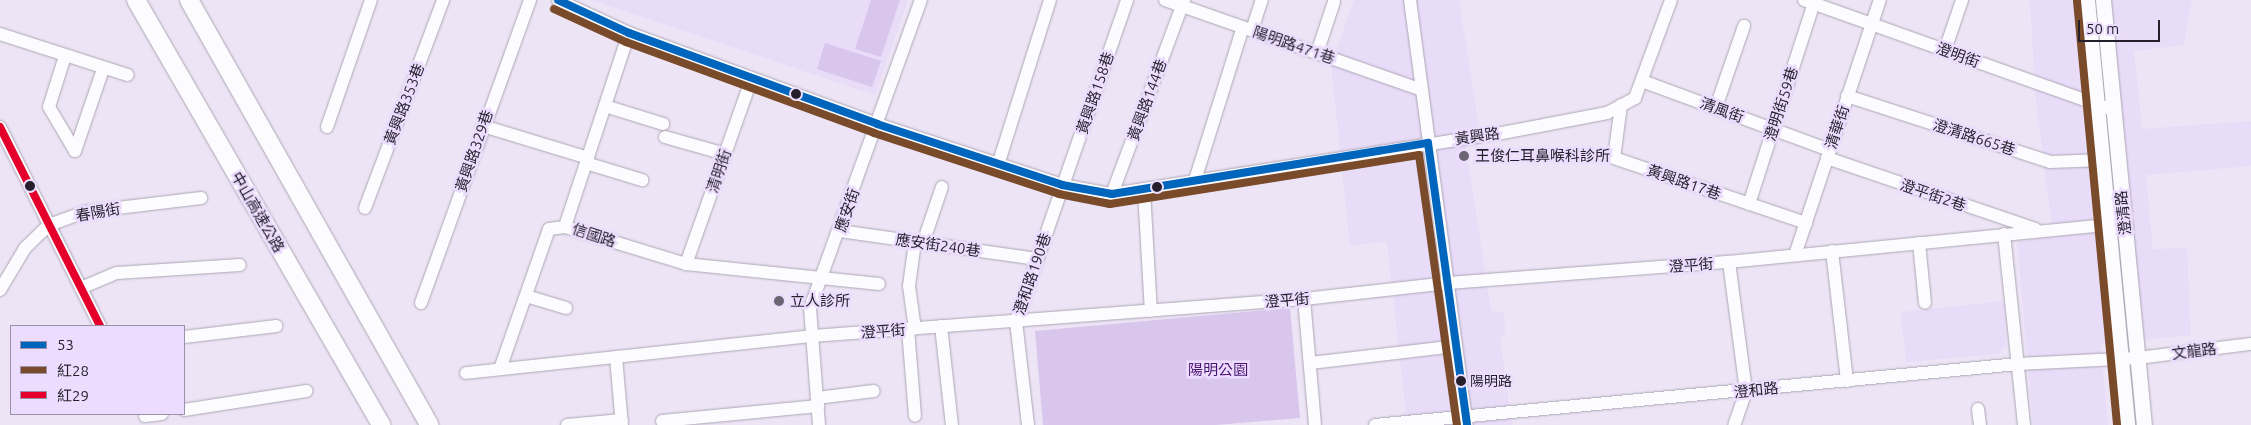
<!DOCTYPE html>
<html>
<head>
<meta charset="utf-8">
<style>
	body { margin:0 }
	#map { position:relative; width:2251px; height:425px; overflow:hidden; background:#ede5f6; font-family:Ubuntu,"Noto Sans TC",sans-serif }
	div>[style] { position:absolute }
	.built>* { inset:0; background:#e9dcf9 }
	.green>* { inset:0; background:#d8c6ed }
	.roads { filter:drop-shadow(0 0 1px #aca6b3) drop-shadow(0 0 1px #aca6b3) }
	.minor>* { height:12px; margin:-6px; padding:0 6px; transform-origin:6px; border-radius:6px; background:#fcfbfe }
	.major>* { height:15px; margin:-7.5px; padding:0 7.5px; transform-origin:7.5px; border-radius:7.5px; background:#fcfbfe }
	.highway>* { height:18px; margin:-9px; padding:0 9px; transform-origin:9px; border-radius:9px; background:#fcfbfe }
	.bus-1>* { height:8px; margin:-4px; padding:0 4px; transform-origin:4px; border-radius:4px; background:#0065bd }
	.bus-2>* { height:8px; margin:-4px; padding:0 4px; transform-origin:4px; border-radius:4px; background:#7a4b2a }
	.bus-3>* { height:8px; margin:-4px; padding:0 4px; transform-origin:4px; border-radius:4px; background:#e4002b }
	.dots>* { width:14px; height:14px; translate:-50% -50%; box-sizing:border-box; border:2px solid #ecddfe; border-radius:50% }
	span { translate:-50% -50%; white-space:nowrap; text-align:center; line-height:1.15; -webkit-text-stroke:5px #ecddfe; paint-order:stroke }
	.bus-label { font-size:14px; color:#251f2b }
	.left { translate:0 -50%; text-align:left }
	.street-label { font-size:15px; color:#251f2b }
	.poi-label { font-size:15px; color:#251f2b }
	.park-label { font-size:15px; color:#4b1473 }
	.legend { position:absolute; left:10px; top:325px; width:175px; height:90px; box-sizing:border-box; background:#ecddfe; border:1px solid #9c91aa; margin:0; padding:6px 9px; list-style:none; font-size:15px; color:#251f2b }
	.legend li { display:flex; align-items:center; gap:10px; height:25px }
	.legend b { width:25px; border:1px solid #9c91aa }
	.scale { position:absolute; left:2078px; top:20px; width:82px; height:22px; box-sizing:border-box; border:2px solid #251f2b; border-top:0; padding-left:6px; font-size:15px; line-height:18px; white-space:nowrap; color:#251f2b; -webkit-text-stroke:4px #ecddfe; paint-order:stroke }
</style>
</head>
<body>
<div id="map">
	<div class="built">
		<i style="clip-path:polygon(591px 0,908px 0,875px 95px)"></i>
		<i style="clip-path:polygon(1354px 0,1459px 0,1482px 144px,1466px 147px,1491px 311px,1504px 312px,1505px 333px,1500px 338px,1512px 425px,1407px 425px,1387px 241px,1350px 246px,1331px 65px)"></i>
		<i style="clip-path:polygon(2030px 0,2192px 0,2184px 45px,2134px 51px,2142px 129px,2251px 121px,2251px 166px,2146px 175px,2153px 249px,2187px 248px,2191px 335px,2101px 344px,2108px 425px,2033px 425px,2017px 242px,2053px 236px,2035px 92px)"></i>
		<i style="clip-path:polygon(2004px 301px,2006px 345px,1998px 354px,1906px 362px,1901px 312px)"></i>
	</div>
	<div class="green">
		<i style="clip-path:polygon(871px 0,900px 0,881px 57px,855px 49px)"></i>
		<i style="clip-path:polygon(825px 43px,881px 61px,872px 87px,817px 69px)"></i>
		<i style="clip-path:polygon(1290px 308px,1300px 418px,1216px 425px,1043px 425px,1035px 331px)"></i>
	</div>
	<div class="roads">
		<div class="minor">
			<i style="left:558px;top:0;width:78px;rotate:24.9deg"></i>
			<i style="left:629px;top:33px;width:264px;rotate:20.1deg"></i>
			<i style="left:877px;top:124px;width:195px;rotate:18.2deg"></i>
			<i style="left:1062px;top:185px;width:51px;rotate:10.2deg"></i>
			<i style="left:1112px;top:194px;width:390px;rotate:-8.9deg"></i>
			<i style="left:1497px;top:134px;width:112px;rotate:-10.8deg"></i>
			<i style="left:1607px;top:113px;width:32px;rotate:-28deg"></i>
			<i style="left:1635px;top:98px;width:104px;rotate:-69.8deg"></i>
			<i style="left:1165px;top:0;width:272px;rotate:19.3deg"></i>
			<i style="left:1410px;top:0;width:429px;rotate:82.4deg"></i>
			<i style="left:1804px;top:0;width:328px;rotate:19.6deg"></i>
			<i style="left:1252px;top:30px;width:32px;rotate:-72deg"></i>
			<i style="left:629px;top:33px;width:204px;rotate:108.3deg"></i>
			<i style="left:565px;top:227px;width:127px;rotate:17deg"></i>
			<i style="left:686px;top:264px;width:194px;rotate:5.9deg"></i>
			<i style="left:0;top:34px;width:134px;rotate:17.8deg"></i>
			<i style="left:1945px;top:50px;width:53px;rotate:-71.2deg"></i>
			<i style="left:1317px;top:53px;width:54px;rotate:-71.6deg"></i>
			<i style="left:65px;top:56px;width:53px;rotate:107.4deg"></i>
			<i style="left:49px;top:107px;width:51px;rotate:59.4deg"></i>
			<i style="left:75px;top:151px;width:87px;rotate:-71.1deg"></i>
			<i style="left:1642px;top:81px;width:200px;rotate:20.2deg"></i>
			<i style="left:1847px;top:96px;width:213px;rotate:18deg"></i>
			<i style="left:2050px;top:162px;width:53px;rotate:-2.2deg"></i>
			<i style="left:1621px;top:105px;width:53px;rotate:97.5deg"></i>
			<i style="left:1614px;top:158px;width:203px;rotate:18.7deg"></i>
			<i style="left:605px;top:106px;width:61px;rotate:17.2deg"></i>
			<i style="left:1716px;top:107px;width:86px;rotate:-70.9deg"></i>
			<i style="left:483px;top:126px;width:110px;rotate:16.9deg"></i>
			<i style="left:0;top:127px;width:223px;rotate:63.3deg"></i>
			<i style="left:327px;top:127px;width:134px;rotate:-70.9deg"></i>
			<i style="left:665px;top:137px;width:62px;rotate:15.8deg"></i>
			<i style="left:1827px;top:158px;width:220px;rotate:18.8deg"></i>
			<i style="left:586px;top:163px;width:59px;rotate:16.9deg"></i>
			<i style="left:998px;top:165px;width:173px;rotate:-72.5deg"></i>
			<i style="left:1195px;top:180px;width:160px;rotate:-72.6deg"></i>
			<i style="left:1144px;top:191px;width:120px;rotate:86.7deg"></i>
			<i style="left:1112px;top:194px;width:207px;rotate:-69.6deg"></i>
			<i style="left:1749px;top:204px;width:211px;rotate:-72.1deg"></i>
			<i style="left:365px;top:208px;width:222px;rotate:-69.4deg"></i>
			<i style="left:840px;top:231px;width:199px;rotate:8.1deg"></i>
			<i style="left:2004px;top:234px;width:192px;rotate:84deg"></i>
			<i style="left:915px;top:242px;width:44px;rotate:97.8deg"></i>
			<i style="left:909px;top:286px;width:43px;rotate:82.1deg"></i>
			<i style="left:923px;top:243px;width:59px;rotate:-71.3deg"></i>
			<i style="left:1919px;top:243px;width:60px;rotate:84.3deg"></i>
			<i style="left:1832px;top:251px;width:131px;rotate:83.4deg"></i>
			<i style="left:1795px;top:255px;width:269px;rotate:-71.6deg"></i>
			<i style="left:1729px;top:262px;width:130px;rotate:82.5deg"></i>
			<i style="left:1746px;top:391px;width:36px;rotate:109deg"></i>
			<i style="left:686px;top:264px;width:197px;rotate:-70.5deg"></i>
			<i style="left:81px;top:288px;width:39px;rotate:-23deg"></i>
			<i style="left:117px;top:273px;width:123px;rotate:-3.7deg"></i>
			<i style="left:0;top:290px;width:49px;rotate:-59.2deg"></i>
			<i style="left:25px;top:248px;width:33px;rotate:-44deg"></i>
			<i style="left:49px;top:225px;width:37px;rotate:-20deg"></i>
			<i style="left:84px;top:212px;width:118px;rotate:-6.8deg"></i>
			<i style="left:526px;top:296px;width:42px;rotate:16.7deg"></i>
			<i style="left:1304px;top:299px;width:126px;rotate:85deg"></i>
			<i style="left:421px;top:303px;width:322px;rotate:-70.2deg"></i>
			<i style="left:941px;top:326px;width:100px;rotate:83.7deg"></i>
			<i style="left:908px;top:329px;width:87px;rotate:85.4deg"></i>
			<i style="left:184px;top:337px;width:93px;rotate:-6.8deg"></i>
			<i style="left:616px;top:357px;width:68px;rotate:85deg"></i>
			<i style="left:1310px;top:363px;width:147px;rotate:-6.6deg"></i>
			<i style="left:500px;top:369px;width:148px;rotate:-70.7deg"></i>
			<i style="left:549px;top:229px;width:16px;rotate:-7deg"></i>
			<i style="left:466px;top:373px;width:348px;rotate:-6.1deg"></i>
			<i style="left:812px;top:336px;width:493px;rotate:-4.3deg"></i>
			<i style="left:1304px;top:299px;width:145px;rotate:-6.3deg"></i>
			<i style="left:1448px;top:283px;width:282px;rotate:-4.3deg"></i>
			<i style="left:1729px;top:262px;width:382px;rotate:-5.6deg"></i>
			<i style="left:817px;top:398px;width:57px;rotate:-7deg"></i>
			<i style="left:1978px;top:409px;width:16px;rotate:83deg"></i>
			<i style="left:184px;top:410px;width:124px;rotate:-8.8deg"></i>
			<i style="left:145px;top:416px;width:17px;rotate:-7deg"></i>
			<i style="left:662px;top:421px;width:157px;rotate:-5.5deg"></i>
			<i style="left:567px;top:425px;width:55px;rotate:-5.2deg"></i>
			<i style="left:819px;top:425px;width:117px;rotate:-94.4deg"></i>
			<i style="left:810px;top:308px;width:327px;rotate:-70.2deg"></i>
			<i style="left:1028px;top:425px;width:105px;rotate:-96.6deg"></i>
			<i style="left:1016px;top:321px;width:340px;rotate:-70.9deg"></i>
			<i style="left:1375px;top:425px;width:646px;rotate:-5.42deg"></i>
			<i style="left:2018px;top:364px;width:120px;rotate:-2.9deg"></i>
			<i style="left:2138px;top:358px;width:114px;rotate:-7.1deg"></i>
		</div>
		<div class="major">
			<i style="left:2087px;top:0;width:427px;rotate:84.6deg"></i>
			<i style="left:2103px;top:0;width:427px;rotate:84.5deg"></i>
		</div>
		<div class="highway">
			<i style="left:136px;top:0;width:491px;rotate:60deg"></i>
			<i style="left:189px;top:0;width:488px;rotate:60.5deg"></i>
		</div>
	</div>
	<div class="bus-1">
		<i style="left:558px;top:0;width:78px;rotate:24.9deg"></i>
		<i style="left:629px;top:33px;width:264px;rotate:20.1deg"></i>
		<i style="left:877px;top:124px;width:195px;rotate:18.2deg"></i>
		<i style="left:1062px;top:185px;width:51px;rotate:10.2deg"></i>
		<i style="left:1112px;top:194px;width:320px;rotate:-9.2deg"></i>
		<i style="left:1428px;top:143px;width:285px;rotate:82.1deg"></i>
	</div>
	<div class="bus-2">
		<i style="left:2077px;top:1px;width:426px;rotate:84.6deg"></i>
		<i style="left:554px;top:9px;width:79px;rotate:24.6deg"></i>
		<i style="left:626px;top:42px;width:264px;rotate:20.1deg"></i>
		<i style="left:874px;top:133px;width:195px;rotate:18.2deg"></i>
		<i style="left:1059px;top:194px;width:52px;rotate:11.1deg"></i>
		<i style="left:1110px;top:204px;width:313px;rotate:-9deg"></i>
		<i style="left:1419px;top:155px;width:273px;rotate:82deg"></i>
	</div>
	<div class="bus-3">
		<i style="left:0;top:127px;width:223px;rotate:63.3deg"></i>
	</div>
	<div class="dots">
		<i style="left:796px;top:94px;background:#251f2b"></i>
		<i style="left:1464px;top:156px;background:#6b6472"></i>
		<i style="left:30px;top:186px;background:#251f2b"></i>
		<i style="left:1157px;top:187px;background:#251f2b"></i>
		<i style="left:779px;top:301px;background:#6b6472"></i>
		<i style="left:1461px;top:381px;background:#251f2b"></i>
	</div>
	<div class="bus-label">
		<span class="left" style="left:1470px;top:381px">陽明路</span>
	</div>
	<div class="street-label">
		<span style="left:1294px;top:45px;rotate:19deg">陽明路471巷</span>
		<span style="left:1958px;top:55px;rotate:20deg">澄明街</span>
		<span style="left:1095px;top:93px;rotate:-71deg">黃興路158巷</span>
		<span style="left:1147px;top:100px;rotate:-70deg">黃興路144巷</span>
		<span style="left:404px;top:104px;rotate:-69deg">黃興路353巷</span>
		<span style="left:1781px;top:104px;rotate:-72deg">澄明街59巷</span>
		<span style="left:1722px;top:110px;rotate:20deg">清風街</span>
		<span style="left:1837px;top:127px;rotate:-72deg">清華街</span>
		<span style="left:1477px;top:136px;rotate:-8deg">黃興路</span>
		<span style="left:1974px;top:137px;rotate:18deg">澄清路665巷</span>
		<span style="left:474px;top:151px;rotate:-71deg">黃興路329巷</span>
		<span style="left:719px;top:171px;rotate:-71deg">清明街</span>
		<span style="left:1684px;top:182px;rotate:19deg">黃興路17巷</span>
		<span style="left:1933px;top:195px;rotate:19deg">澄平街2巷</span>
		<span style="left:847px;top:210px;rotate:-71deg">應安街</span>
		<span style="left:98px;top:212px;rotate:-10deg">春陽街</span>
		<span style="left:258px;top:212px;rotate:60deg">中山高速公路</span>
		<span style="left:2123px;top:213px;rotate:-96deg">澄清路</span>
		<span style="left:594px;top:235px;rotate:18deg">信國路</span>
		<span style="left:938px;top:245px;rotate:8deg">應安街240巷</span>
		<span style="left:1691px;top:265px;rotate:-4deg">澄平街</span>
		<span style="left:1032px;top:274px;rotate:-71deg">澄和路190巷</span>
		<span style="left:1287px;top:300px;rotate:-5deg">澄平街</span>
		<span style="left:883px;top:331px;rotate:-4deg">澄平街</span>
		<span style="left:2194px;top:351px;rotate:-7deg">文龍路</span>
		<span style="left:1756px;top:390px;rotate:-6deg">澄和路</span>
	</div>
	<div class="poi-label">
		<span class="left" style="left:1475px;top:156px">王俊仁耳鼻喉科診所</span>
		<span class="left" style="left:790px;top:301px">立人診所</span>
	</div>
	<div class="park-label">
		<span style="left:1218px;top:370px">陽明公園</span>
	</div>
	<ul class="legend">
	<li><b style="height:6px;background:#0065bd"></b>53</li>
	<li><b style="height:6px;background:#7a4b2a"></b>紅28</li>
	<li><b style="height:6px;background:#e4002b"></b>紅29</li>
	</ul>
	<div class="scale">50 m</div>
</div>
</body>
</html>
